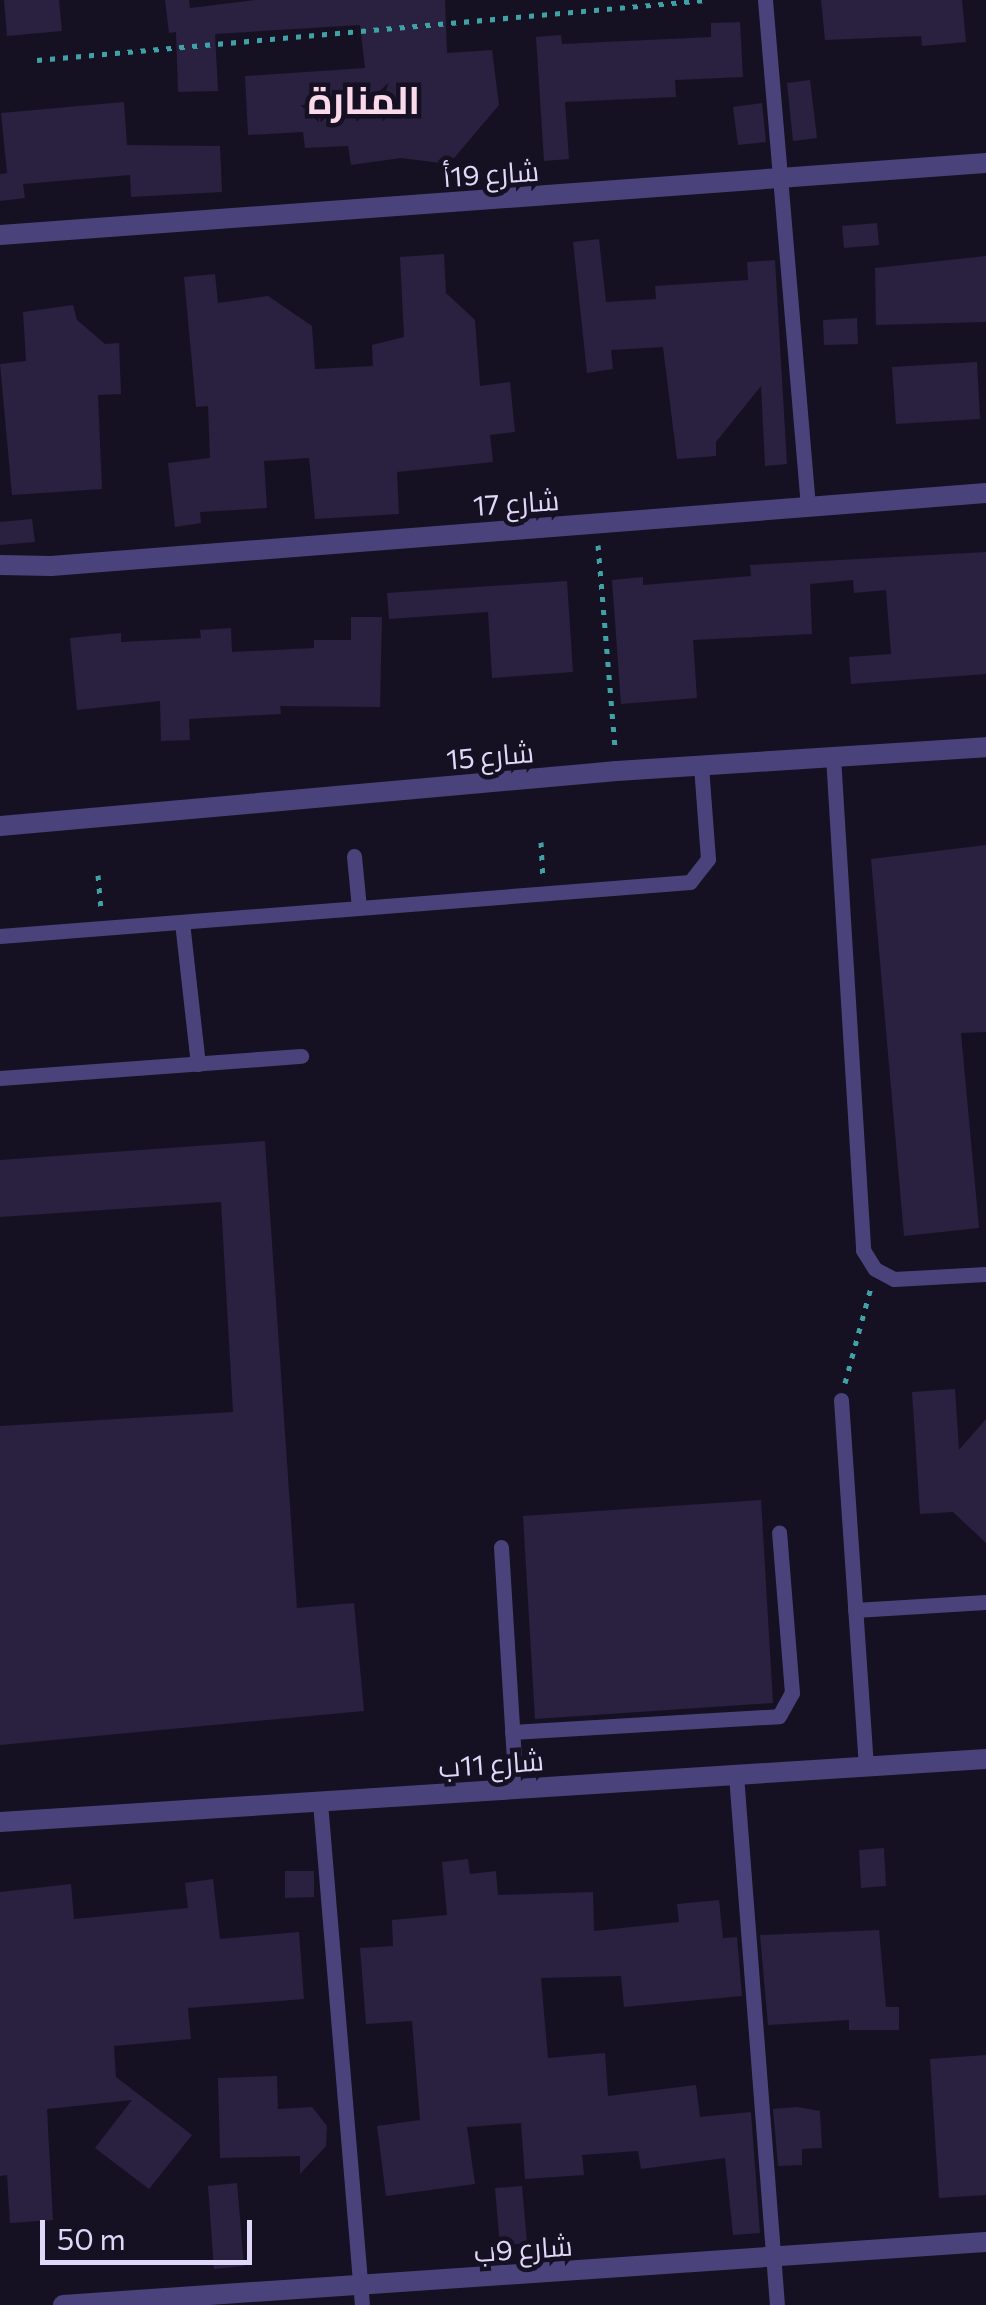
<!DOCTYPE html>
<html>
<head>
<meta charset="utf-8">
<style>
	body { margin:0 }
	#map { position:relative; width:986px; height:2305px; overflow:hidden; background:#161122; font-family:Commissioner,Cairo,sans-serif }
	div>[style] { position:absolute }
	.building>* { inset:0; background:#2a2040 }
	.path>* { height:5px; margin-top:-2.5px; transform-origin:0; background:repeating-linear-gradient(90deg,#3fa2a6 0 5px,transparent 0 13px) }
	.service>* { height:15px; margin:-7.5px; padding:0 7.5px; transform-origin:7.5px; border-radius:7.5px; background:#4a437b }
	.minor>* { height:20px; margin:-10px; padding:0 10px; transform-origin:10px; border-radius:10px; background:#4a437b }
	span { translate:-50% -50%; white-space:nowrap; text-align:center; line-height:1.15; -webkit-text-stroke:9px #161122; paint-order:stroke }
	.street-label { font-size:28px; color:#dfd8f9 }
	.district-label { font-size:38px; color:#fad9eb; font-weight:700 }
	.scale { position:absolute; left:40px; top:2220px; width:212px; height:45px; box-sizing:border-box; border:5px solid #dfd8f9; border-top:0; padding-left:12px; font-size:30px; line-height:35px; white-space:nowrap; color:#dfd8f9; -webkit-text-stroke:8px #161122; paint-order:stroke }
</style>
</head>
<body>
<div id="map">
	<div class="building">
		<i style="clip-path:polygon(4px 0,59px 0,62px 31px,7px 36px)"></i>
		<i style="clip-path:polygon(165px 0,189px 0,190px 8px,255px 0,445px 0,447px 53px,492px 50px,499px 105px,449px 164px,401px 158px,351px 165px,348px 146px,305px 148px,303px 132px,248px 135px,245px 76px,365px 68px,360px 25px,215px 34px,218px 91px,178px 92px,176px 32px,169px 33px)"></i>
		<i style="clip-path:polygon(821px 0,962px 0,966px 42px,922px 46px,921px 36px,825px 40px)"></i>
		<i style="clip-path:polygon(740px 22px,743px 77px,675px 80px,676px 97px,565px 102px,569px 159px,544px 161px,536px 37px,561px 35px,562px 44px,711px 37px,711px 23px)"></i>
		<i style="clip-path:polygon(810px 80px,817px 138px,793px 141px,787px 83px)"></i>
		<i style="clip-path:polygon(124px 102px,127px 145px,220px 146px,222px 192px,131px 197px,130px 175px,23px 184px,25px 198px,0 201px,0 174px,7px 173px,1px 113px)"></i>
		<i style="clip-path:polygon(762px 103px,766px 142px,738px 145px,733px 107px)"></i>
		<i style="clip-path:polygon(877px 223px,879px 245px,844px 248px,842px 226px)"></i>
		<i style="clip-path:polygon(599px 239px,606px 302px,656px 299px,655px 286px,748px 280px,747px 262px,775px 260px,787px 464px,765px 466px,761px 386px,716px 442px,716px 456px,677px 459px,663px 347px,611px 350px,613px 369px,587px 373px,573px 242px)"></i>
		<i style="clip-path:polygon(444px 254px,446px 293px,475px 320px,480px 386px,510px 382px,515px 432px,490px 435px,493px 462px,397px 472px,399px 514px,315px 519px,309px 458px,264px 461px,267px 508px,200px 512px,201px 523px,175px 527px,168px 463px,210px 458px,208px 406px,196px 407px,184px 277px,215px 274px,218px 303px,268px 296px,312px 326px,315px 369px,373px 366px,372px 345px,404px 337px,400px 257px)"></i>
		<i style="clip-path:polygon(986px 256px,986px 322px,876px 325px,875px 268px)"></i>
		<i style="clip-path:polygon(73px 305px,77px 320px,105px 344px,119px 343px,121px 394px,98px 395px,102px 489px,12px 495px,0 364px,26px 361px,23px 312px)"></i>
		<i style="clip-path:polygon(857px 318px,858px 344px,824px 345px,823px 320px)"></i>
		<i style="clip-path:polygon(977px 362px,980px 419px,896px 424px,892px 367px)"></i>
		<i style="clip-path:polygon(32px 519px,35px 542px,0 545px,0 522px)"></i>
		<i style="clip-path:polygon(986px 552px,986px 674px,851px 684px,849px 657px,891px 654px,886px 590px,854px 593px,853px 580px,810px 584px,812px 634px,693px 640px,697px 698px,621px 704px,612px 580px,643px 577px,643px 585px,751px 576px,750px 565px)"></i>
		<i style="clip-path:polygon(567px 581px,573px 672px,492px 678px,488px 612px,389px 619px,387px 593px)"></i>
		<i style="clip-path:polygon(351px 617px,382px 617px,380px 707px,280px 706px,281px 714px,189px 719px,190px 740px,161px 741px,160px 701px,77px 710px,70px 638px,121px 633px,121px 642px,201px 638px,200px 630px,231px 628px,232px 652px,314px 648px,314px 640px,351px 640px)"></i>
		<i style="clip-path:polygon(986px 845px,986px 1032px,961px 1033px,979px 1228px,904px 1236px,871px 859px)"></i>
		<i style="clip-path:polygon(265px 1141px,297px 1608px,354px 1603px,364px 1711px,0 1745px,0 1426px,233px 1412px,221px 1202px,0 1217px,0 1160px)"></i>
		<i style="clip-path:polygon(955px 1389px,959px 1450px,986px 1419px,986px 1543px,953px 1512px,920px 1514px,912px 1392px)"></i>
		<i style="clip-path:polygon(761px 1500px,773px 1703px,535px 1719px,523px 1516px)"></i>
		<i style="clip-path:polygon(884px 1848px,886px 1886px,861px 1888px,859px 1850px)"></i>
		<i style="clip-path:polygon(468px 1859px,470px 1874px,496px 1871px,498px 1895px,593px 1892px,594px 1931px,679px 1922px,677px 1904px,719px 1900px,723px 1938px,737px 1937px,742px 1996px,624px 2007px,621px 1976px,541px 1978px,548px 2058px,605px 2053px,608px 2096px,696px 2085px,700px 2117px,751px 2112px,760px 2233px,733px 2235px,725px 2158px,641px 2169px,638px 2151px,582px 2155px,584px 2175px,525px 2179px,521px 2123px,467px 2127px,475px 2184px,386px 2196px,377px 2126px,420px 2120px,412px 2021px,366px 2024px,360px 1948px,393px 1946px,392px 1920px,447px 1915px,442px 1862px)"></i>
		<i style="clip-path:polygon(285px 1871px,314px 1871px,314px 1897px,285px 1898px)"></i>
		<i style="clip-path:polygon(213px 1879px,220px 1939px,299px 1932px,304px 1999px,188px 2008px,191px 2039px,114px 2046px,116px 2077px,192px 2135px,149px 2189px,95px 2148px,132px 2100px,47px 2109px,53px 2220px,10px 2223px,7px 2175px,0 2176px,0 1892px,71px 1884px,74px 1919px,188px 1908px,185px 1883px)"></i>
		<i style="clip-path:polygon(879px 1930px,886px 2007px,899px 2007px,899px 2030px,849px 2030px,849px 2020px,768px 2025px,760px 1935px)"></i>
		<i style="clip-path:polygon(986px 2055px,986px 2195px,939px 2198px,930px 2059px)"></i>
		<i style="clip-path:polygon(277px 2076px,278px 2109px,312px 2107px,327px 2126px,326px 2146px,300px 2174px,300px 2156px,220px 2158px,218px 2078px)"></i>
		<i style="clip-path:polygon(797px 2107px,820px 2111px,822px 2148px,802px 2149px,802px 2165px,778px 2166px,773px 2109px)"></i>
		<i style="clip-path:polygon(237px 2183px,244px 2266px,214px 2269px,208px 2186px)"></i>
		<i style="clip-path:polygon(522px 2186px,527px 2243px,500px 2246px,495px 2188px)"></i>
	</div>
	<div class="path">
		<i style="left:37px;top:60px;width:672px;rotate:-5.12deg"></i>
		<i style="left:598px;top:545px;width:204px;rotate:85.2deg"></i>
		<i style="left:541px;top:842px;width:34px;rotate:87deg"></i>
		<i style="left:98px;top:875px;width:35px;rotate:85deg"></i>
		<i style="left:845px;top:1383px;width:99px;rotate:-74.8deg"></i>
	</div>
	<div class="service">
		<i style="left:765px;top:0;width:509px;rotate:85.15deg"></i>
		<i style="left:833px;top:756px;width:495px;rotate:86.5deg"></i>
		<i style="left:863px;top:1250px;width:22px;rotate:58deg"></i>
		<i style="left:875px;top:1269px;width:21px;rotate:28deg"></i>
		<i style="left:894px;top:1279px;width:92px;rotate:-3.1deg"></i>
		<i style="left:354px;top:856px;width:52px;rotate:84.5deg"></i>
		<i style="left:182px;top:922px;width:143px;rotate:83.6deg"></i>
		<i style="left:0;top:936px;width:692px;rotate:-4.47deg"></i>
		<i style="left:690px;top:882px;width:29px;rotate:-52deg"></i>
		<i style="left:708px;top:859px;width:94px;rotate:-94.3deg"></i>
		<i style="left:0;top:1078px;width:302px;rotate:-4.2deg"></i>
		<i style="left:841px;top:1400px;width:368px;rotate:86.1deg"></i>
		<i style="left:501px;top:1547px;width:243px;rotate:86.5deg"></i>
		<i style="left:855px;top:1610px;width:131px;rotate:-3.5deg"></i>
		<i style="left:512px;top:1732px;width:267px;rotate:-3.4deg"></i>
		<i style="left:779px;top:1716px;width:26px;rotate:-61deg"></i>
		<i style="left:792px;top:1693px;width:161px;rotate:-94.6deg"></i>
		<i style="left:736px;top:1775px;width:532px;rotate:85.58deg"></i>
		<i style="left:320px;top:1802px;width:505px;rotate:85.23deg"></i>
	</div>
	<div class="minor">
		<i style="left:0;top:235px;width:989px;rotate:-4.18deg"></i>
		<i style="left:0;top:565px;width:51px;rotate:1.1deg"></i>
		<i style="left:51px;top:566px;width:938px;rotate:-4.46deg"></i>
		<i style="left:0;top:826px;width:619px;rotate:-5.09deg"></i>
		<i style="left:617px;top:771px;width:370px;rotate:-3.7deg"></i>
		<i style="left:0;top:1822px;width:988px;rotate:-3.66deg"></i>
		<i style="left:63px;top:2305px;width:925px;rotate:-3.9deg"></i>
	</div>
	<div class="street-label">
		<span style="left:491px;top:173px;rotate:-4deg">شارع 19أ</span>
		<span style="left:516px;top:502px;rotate:-4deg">شارع 17</span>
		<span style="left:490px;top:755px;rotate:-5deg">شارع 15</span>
		<span style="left:491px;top:1763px;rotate:-4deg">شارع 11ب</span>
		<span style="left:523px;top:2248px;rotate:-4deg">شارع 9ب</span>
	</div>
	<div class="district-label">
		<span style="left:364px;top:99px">المنارة</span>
	</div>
	<div class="scale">50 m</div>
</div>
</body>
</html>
